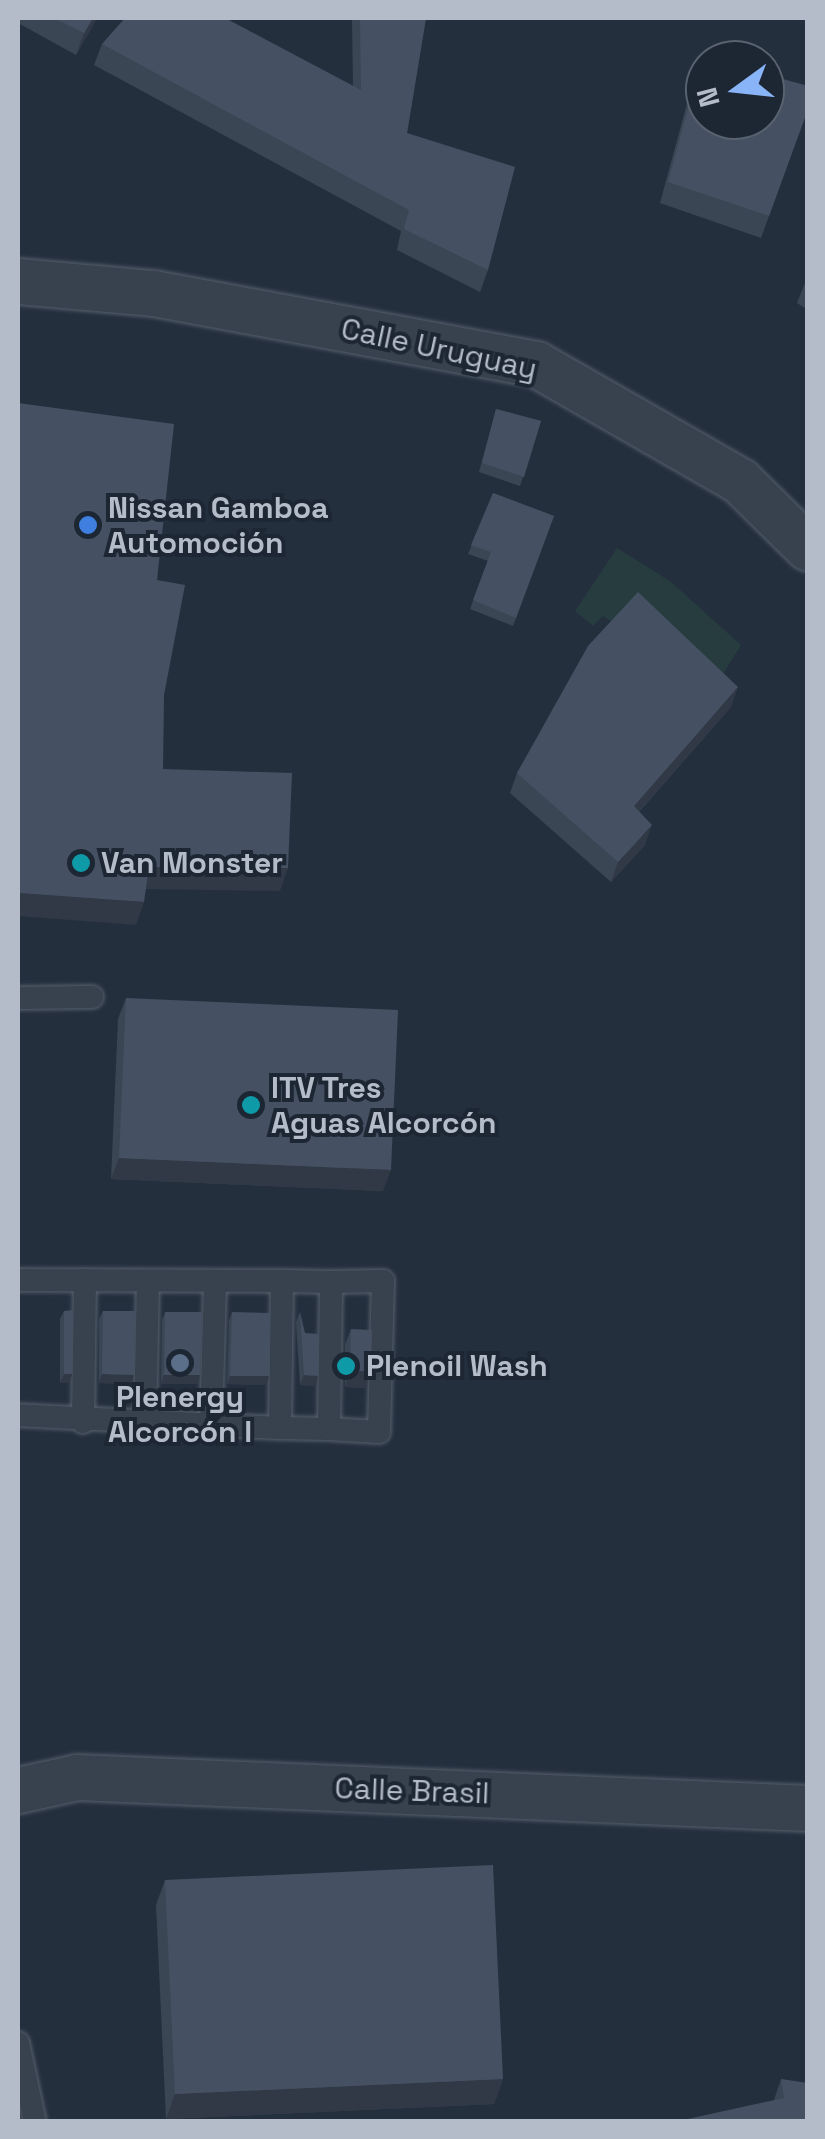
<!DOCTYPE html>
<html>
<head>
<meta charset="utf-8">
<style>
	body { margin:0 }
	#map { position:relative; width:825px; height:2139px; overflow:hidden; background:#242f3e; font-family:"Space Grotesk",sans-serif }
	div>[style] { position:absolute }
	.green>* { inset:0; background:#263c3f }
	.roads { filter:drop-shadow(0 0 2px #565f6c) drop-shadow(0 0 2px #565f6c) }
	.service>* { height:22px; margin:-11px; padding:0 11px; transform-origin:11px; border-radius:11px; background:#38414e }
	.minor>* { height:45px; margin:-22.5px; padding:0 22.5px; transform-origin:22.5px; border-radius:22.5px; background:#38414e }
	.wall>* { inset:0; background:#3b4654 }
	.shaded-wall>* { inset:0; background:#303945 }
	.building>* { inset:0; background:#455162 }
	.dots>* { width:28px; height:28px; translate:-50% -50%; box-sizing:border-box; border:5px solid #1d2633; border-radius:50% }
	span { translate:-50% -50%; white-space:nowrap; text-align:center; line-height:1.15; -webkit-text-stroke:8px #1d2633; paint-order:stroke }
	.street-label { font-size:30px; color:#b4bcc9 }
	.poi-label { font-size:30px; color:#b4bcc9; font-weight:700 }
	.left { translate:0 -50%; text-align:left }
	.frame { position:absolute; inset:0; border:20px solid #b4bcc9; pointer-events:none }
	.north { position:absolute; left:685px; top:40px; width:100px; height:100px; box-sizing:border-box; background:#1d2633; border:2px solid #59626f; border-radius:50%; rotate:255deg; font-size:28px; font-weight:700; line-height:40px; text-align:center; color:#b4bcc9 }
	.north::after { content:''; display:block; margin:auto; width:35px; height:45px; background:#8ab4f8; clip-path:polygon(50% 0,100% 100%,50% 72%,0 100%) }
</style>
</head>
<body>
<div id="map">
	<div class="green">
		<i style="clip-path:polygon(617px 548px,670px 581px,741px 645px,713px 690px,603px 616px,593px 626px,575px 611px)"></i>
	</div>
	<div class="roads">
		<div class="service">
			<i style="left:18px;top:998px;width:74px;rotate:-0.8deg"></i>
			<i style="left:18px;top:1280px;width:264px;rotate:0.2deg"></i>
			<i style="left:282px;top:1281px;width:147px;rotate:90.8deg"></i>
			<i style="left:280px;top:1428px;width:262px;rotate:-177.2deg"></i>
			<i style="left:83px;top:1422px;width:142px;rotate:-89.2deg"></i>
			<i style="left:145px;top:1423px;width:142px;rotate:-88.8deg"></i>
			<i style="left:211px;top:1426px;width:145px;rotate:-88.4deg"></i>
			<i style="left:280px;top:1428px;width:49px;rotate:1.2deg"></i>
			<i style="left:329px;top:1429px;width:147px;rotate:-89.2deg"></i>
			<i style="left:331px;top:1282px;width:49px;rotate:-178.8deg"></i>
			<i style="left:329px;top:1429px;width:50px;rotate:3.4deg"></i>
			<i style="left:379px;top:1432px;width:151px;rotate:-88.5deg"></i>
			<i style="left:383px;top:1281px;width:52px;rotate:178.9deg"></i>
			<i style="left:18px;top:2043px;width:81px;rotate:77.9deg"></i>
		</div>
		<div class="minor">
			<i style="left:18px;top:281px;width:136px;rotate:5.1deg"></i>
			<i style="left:153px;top:293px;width:390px;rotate:10.5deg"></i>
			<i style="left:536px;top:364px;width:235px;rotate:29.8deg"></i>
			<i style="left:740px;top:481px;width:95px;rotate:44.6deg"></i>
			<i style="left:18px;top:1790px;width:60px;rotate:-12.4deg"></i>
			<i style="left:77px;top:1777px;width:732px;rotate:2.43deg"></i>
		</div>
	</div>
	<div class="wall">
		<i style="clip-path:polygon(18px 18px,97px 18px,76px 55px,18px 23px)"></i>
		<i style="clip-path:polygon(352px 18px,426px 18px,407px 133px,488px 270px,480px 292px,397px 250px,401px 231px,94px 65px,102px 44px,353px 86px)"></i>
		<i style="clip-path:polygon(702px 57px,808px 109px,761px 238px,660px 203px,694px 78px)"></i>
		<i style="clip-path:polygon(808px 275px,808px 310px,797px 303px)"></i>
		<i style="clip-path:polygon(496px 409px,541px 421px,520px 486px,479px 472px)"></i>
		<i style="clip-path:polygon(493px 493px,554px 516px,513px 626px,470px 609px,488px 561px,468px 554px)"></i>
		<i style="clip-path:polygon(731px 707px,639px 812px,645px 845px,611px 882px,510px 793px,517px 773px)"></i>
		<i style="clip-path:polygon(126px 998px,383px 1191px,111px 1179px,118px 1019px)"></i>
		<i style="clip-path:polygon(64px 1311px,72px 1374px,69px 1383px,60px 1383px,60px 1319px)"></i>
		<i style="clip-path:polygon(103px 1311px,131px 1384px,99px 1383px,99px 1319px)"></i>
		<i style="clip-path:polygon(165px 1312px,197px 1384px,161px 1384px,162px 1320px)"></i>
		<i style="clip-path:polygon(232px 1312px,269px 1376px,266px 1385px,227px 1384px,229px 1321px)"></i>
		<i style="clip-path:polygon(300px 1312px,315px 1386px,300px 1385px,296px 1322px)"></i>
		<i style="clip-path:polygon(351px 1329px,371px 1371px,365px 1388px,345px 1387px,345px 1345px)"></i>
		<i style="clip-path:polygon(165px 1880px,503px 2079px,494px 2104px,166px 2119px,156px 1905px)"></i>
		<i style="clip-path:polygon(781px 2079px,808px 2122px,774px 2100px)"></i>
	</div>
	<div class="shaded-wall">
		<i style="clip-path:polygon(93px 18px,97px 18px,76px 55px,84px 33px)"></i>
		<i style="clip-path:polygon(738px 687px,731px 707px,626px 826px,634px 806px)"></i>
		<i style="clip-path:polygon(652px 825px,645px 845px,611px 882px,618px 862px)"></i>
		<i style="clip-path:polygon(149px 867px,288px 868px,280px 891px,141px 889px)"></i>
		<i style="clip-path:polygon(18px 893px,144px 902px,136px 925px,18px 916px)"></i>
		<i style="clip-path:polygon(119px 1158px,391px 1170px,383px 1191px,111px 1179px)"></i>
		<i style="clip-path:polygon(350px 1371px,371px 1371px,365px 1388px,345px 1387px)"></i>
		<i style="clip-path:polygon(64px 1374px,72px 1374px,69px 1383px,60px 1383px)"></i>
		<i style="clip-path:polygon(102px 1374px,134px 1375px,131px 1384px,99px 1383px)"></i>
		<i style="clip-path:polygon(164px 1375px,200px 1375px,197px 1384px,161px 1384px)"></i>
		<i style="clip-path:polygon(304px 1375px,318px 1376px,315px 1386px,300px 1385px)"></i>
		<i style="clip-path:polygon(230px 1376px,269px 1376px,266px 1385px,227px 1384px)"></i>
		<i style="clip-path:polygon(503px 2079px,494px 2104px,166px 2119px,175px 2094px)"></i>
	</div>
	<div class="building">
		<i style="clip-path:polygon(54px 18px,93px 18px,84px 33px)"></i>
		<i style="clip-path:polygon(125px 18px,225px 18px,361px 90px,360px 18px,426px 18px,407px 133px,515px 167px,488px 270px,404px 229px,409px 210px,102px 44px)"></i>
		<i style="clip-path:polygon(702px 57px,715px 60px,705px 60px,705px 120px,765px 120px,765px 74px,808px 86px,808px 109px,769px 216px,668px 182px)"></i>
		<i style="clip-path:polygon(18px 403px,174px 424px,157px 580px,185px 585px,164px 695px,163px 769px,292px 773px,288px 868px,149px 867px,144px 902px,18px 893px)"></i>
		<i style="clip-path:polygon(496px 409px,541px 421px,524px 477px,482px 463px)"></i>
		<i style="clip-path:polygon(493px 493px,554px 516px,516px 618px,473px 600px,491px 552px,471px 545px)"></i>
		<i style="clip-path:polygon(638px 592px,738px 687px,634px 806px,652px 825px,618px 862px,517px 773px,588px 646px)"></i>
		<i style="clip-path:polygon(126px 998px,398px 1010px,391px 1170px,119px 1158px)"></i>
		<i style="clip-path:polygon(73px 1310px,72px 1374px,64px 1374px,64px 1311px)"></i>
		<i style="clip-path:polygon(103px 1311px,135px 1311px,134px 1375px,102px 1374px)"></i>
		<i style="clip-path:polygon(165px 1312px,202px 1312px,200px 1375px,164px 1375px)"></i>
		<i style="clip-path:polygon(232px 1312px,270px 1313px,269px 1376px,230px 1376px)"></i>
		<i style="clip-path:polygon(300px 1312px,305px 1333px,319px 1334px,318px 1376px,304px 1375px)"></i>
		<i style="clip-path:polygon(351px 1329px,372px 1330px,371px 1371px,350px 1371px)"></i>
		<i style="clip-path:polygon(493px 1865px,503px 2079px,175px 2094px,165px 1880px)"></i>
		<i style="clip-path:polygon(781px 2079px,808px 2083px,808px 2122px,674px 2122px,784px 2098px)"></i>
	</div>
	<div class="dots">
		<i style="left:88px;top:525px;background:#3f7fe0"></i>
		<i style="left:81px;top:863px;background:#0f9aa8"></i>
		<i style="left:251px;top:1105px;background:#0f9aa8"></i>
		<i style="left:180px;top:1363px;background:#5c6f8a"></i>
		<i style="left:346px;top:1366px;background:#0f9aa8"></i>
	</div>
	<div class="street-label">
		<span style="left:439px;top:349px;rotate:12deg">Calle Uruguay</span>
		<span style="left:412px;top:1791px;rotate:2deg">Calle Brasil</span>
	</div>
	<div class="poi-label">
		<span class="left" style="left:108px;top:525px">Nissan Gamboa<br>Automoción</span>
		<span class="left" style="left:101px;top:863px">Van Monster</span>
		<span class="left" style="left:271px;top:1105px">ITV Tres<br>Aguas Alcorcón</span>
		<span class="left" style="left:366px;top:1366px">Plenoil Wash</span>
		<span style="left:180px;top:1414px">Plenergy<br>Alcorcón I</span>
	</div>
	<div class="frame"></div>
	<div class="north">N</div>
</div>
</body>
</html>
